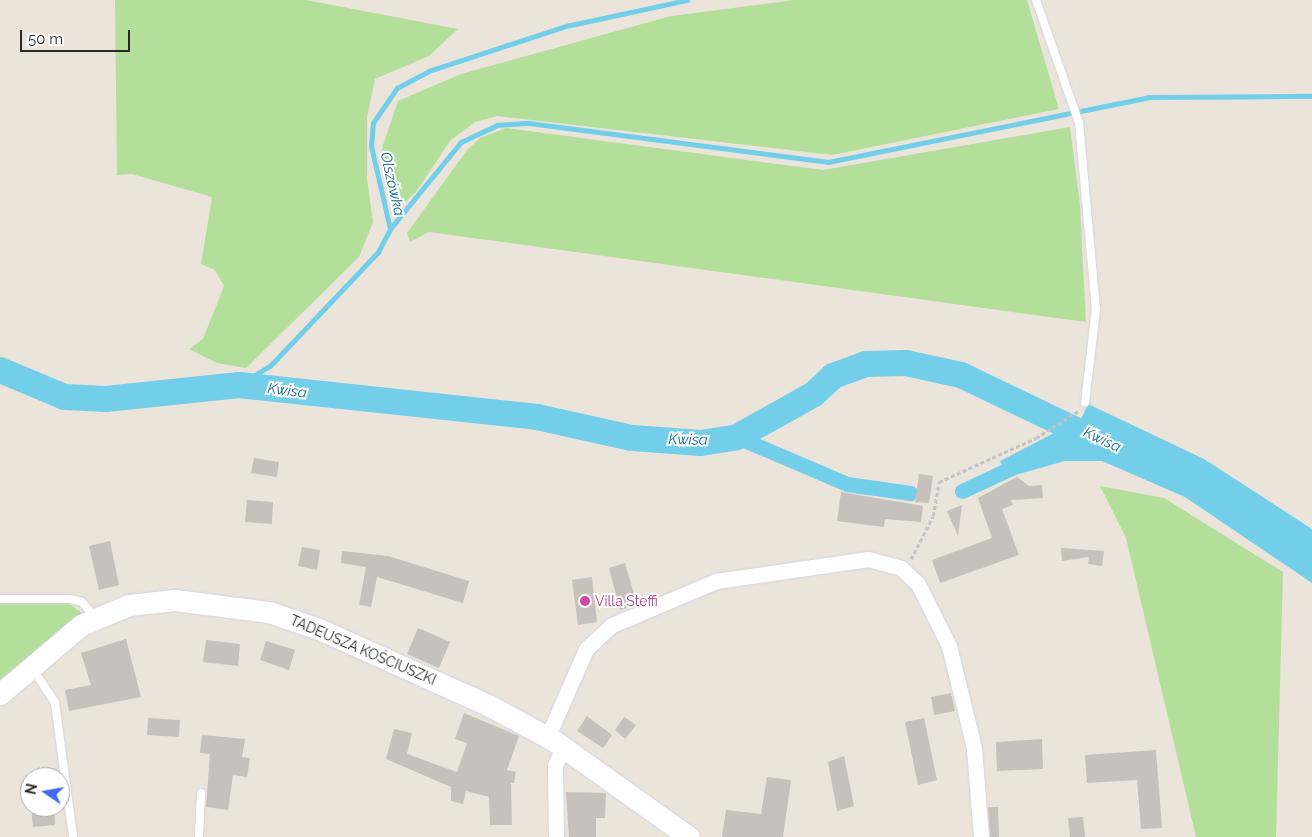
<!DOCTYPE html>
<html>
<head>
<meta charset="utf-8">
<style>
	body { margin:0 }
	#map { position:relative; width:1312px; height:837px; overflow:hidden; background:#ebe4db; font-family:Raleway,sans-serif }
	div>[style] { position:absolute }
	.green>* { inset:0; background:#b4df9a }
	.water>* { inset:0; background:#72cee9 }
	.stream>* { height:4.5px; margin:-2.25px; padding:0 2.25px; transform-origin:2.25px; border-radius:2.25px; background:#72cee9 }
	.canal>* { height:15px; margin:-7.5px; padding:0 7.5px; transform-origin:7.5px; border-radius:7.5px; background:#72cee9 }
	.river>* { height:26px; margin:-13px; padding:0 13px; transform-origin:13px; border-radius:13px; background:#72cee9 }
	.building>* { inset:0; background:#c6c1bb }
	.path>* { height:2.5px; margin-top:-1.25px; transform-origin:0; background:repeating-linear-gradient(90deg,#c3c3c3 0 4px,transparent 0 6.5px) }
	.roads { filter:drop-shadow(0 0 1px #d1d5e1) drop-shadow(0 0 1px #d1d5e1) }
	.service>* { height:8px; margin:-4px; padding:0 4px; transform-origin:4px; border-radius:4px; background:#fff }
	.minor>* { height:15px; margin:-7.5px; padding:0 7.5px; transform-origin:7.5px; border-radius:7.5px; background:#fff }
	.secondary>* { height:21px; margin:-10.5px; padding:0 10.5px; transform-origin:10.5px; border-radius:10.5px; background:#fff }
	.dots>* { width:14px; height:14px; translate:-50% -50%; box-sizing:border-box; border:2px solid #fff; border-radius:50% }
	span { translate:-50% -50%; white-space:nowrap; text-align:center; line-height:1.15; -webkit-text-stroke:4px #fff; paint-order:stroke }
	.hotel-label { font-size:14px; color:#b23c85 }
	.left { translate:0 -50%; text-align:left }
	.street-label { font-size:14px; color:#292929 }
	.water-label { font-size:15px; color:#136c94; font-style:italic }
	.north { position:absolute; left:20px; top:767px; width:50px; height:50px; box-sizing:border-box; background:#fff; border:1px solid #a9a9a9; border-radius:50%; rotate:282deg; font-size:14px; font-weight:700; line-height:20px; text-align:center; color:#292929 }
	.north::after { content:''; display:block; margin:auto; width:18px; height:22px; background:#4169f2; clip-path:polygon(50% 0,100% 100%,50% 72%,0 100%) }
	.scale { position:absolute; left:20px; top:30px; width:110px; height:22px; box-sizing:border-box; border:2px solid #292929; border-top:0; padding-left:6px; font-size:15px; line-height:18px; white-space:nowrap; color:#292929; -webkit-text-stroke:4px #fff; paint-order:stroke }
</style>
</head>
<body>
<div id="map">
	<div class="green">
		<i style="clip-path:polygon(115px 0,306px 0,458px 29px,429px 56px,375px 79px,367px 117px,367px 179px,373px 222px,359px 257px,246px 368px,217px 363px,189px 349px,203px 339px,224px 286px,215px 270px,201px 264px,212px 197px,132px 174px,117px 175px)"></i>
		<i style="clip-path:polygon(794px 0,1027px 0,1059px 109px,832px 155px,497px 116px,475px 122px,450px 141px,416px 192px,396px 211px,382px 148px,398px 101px,461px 74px,671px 16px)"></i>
		<i style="clip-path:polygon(1070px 127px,1080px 205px,1086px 322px,429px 232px,410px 242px,407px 233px,467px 150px,480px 138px,506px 128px,823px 170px)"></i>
		<i style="clip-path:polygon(1100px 486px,1164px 498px,1283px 572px,1276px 837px,1196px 837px,1126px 538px)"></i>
		<i style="clip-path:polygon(0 603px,67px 602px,82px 613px,0 680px)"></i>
	</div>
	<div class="water">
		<i style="clip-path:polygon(1088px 404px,1204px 459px,1312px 529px,1312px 583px,1185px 497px,1102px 461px,1065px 461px,1008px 477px,1000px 461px,1081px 419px)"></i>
	</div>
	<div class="stream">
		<i style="left:390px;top:229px;width:112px;rotate:-50.8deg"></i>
		<i style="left:461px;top:142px;width:40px;rotate:-25deg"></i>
		<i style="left:497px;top:125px;width:32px;rotate:-4deg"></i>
		<i style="left:529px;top:123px;width:302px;rotate:7.4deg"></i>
		<i style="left:828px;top:162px;width:328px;rotate:-11.4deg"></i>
		<i style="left:1149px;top:97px;width:163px;rotate:-0.4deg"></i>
		<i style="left:239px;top:385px;width:36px;rotate:-32deg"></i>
		<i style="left:270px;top:366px;width:157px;rotate:-46.5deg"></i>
		<i style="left:378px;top:252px;width:26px;rotate:-62deg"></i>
		<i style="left:390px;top:229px;width:85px;rotate:-102.9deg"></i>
		<i style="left:371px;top:146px;width:23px;rotate:-85deg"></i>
		<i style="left:373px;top:123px;width:42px;rotate:-55.6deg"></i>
		<i style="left:397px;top:88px;width:36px;rotate:-28deg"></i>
		<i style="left:429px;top:71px;width:144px;rotate:-18.2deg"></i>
		<i style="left:566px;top:26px;width:124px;rotate:-12.1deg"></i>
	</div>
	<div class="canal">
		<i style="left:737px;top:437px;width:120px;rotate:23.1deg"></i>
		<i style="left:847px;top:484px;width:64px;rotate:8.1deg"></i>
		<i style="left:962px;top:491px;width:66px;rotate:-25deg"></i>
	</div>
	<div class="river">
		<i style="left:0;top:370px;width:70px;rotate:22.6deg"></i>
		<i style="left:65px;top:397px;width:41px;rotate:2.8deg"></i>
		<i style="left:106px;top:399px;width:134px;rotate:-6deg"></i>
		<i style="left:239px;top:385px;width:300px;rotate:6.1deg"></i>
		<i style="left:537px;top:417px;width:97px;rotate:12.5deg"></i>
		<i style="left:632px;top:438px;width:69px;rotate:4.1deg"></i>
		<i style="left:701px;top:443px;width:36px;rotate:-9deg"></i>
		<i style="left:737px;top:437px;width:88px;rotate:-29.2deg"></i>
		<i style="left:814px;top:394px;width:26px;rotate:-43deg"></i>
		<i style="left:833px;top:376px;width:35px;rotate:-20deg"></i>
		<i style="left:866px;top:364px;width:40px;rotate:-1.4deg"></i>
		<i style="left:906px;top:363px;width:56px;rotate:12.3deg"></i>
		<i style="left:961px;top:375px;width:153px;rotate:25.6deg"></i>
	</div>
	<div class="building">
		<i style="clip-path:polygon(254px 458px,279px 462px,277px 477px,251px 473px)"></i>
		<i style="clip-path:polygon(919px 474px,933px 476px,929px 503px,915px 502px)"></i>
		<i style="clip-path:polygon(1017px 477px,1029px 486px,1042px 485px,1043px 498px,1011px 500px,1013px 505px,1002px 509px,1019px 555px,940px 583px,932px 560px,992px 538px,978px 498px)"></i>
		<i style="clip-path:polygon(841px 492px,923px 506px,921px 522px,885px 519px,884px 527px,837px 521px)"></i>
		<i style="clip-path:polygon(247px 500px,273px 502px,272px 524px,245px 522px)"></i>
		<i style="clip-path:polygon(962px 505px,958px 536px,947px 511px)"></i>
		<i style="clip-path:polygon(110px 541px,119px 585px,99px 590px,89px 546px)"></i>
		<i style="clip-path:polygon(302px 547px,320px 550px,317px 570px,298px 566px)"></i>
		<i style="clip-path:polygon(1061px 548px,1104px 551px,1102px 566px,1088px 564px,1089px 557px,1062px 561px)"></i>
		<i style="clip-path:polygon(342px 551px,388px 556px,469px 581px,463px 603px,377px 577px,371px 607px,359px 605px,366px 567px,341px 563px)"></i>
		<i style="clip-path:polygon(625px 563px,637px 604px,620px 610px,609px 568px)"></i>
		<i style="clip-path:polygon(592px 577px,597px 622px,578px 625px,572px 580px)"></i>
		<i style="clip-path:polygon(418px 628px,450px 642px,439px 668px,407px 654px)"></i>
		<i style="clip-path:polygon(126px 639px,141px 697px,69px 711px,65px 690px,91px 685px,81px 653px)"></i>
		<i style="clip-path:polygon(206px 640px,240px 644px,238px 666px,203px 662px)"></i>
		<i style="clip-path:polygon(266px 641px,295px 650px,289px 670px,260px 660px)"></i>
		<i style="clip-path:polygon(951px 693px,955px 711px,934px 715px,931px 697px)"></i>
		<i style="clip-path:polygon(464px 713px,519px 736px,507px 770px,516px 772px,514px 783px,511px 783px,512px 825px,490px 825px,489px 797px,466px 791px,463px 804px,451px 801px,451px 787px,386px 759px,394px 729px,412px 733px,407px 754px,457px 772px,467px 743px,455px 739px)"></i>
		<i style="clip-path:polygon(587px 716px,612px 735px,603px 748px,577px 731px)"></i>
		<i style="clip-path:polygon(624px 717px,636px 725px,625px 739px,615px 730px)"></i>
		<i style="clip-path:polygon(148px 718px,180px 720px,179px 737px,147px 735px)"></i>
		<i style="clip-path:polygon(924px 718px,937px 780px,918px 785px,905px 722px)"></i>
		<i style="clip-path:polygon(202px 735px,245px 739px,242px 757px,250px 758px,247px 777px,233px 775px,228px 810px,206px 807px,210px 754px,200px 753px)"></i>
		<i style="clip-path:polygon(1042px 739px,1043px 769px,997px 771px,996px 742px)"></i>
		<i style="clip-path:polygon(1156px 750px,1162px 828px,1141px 829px,1137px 780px,1087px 783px,1085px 755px)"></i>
		<i style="clip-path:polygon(844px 756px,854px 806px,837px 811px,828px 762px)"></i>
		<i style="clip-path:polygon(767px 777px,791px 780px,783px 837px,722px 837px,726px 810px,761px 814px)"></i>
		<i style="clip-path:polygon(566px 792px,606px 793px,605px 818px,596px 818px,596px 837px,569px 837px)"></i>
		<i style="clip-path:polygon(31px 807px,54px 807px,55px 825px,33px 827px)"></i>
		<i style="clip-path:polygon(988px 807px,998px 807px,999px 837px,990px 837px)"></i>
		<i style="clip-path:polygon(1083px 817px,1085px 837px,1070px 837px,1068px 818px)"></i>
	</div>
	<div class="path">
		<i style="left:911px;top:559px;width:48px;rotate:-62.9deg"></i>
		<i style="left:933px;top:516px;width:35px;rotate:-80deg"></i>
		<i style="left:939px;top:482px;width:107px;rotate:-24.4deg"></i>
		<i style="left:1036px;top:438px;width:52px;rotate:-32.5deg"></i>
	</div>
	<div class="roads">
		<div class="service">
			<i style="left:1036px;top:0;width:130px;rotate:70.7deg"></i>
			<i style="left:1079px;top:123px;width:187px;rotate:84.8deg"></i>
			<i style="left:1096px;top:309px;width:94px;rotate:96.7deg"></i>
			<i style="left:0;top:599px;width:70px"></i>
			<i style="left:70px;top:599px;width:12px;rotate:14deg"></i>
			<i style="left:82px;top:602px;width:21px;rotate:49deg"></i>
			<i style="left:32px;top:667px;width:43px;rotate:57.4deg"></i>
			<i style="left:55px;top:703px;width:135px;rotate:82.3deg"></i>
			<i style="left:199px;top:837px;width:44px;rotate:-87.4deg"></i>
		</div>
		<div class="minor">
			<i style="left:548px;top:736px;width:95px;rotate:-66.4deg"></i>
			<i style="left:586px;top:649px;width:35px;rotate:-43deg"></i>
			<i style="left:612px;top:625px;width:113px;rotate:-22.9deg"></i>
			<i style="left:716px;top:581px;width:154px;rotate:-8.2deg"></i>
			<i style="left:868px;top:559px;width:34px;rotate:15deg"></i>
			<i style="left:901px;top:568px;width:23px;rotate:43deg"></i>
			<i style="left:918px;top:584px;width:69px;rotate:63.4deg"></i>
			<i style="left:949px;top:646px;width:105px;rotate:76.2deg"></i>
			<i style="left:974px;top:748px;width:89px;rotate:85.5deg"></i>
			<i style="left:556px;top:837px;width:72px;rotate:-90.8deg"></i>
			<i style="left:555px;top:765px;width:20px;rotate:-66deg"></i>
		</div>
		<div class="secondary">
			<i style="left:0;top:694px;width:106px;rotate:-40.4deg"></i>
			<i style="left:81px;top:625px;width:52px;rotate:-22.6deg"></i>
			<i style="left:129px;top:605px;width:46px;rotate:-6.2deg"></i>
			<i style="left:175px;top:600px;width:95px;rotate:7.3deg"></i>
			<i style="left:269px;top:612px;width:53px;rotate:18.8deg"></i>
			<i style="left:319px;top:629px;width:188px;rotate:24.2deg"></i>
			<i style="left:490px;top:706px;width:72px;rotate:28.4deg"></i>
			<i style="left:553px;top:740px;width:167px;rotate:35.5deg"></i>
		</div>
	</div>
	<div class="dots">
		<i style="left:585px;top:601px;background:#d1479c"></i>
	</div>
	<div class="hotel-label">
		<span class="left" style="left:595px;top:601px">Villa Steffi</span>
	</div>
	<div class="street-label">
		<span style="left:363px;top:650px;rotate:23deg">TADEUSZA KOŚCIUSZKI</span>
	</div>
	<div class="water-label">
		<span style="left:392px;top:184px;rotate:77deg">Olszówka</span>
		<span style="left:287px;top:391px;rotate:7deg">Kwisa</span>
		<span style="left:688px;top:440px;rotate:1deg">Kwisa</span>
		<span style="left:1102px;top:440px;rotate:25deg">Kwisa</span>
	</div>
	<div class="north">N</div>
	<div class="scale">50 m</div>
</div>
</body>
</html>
